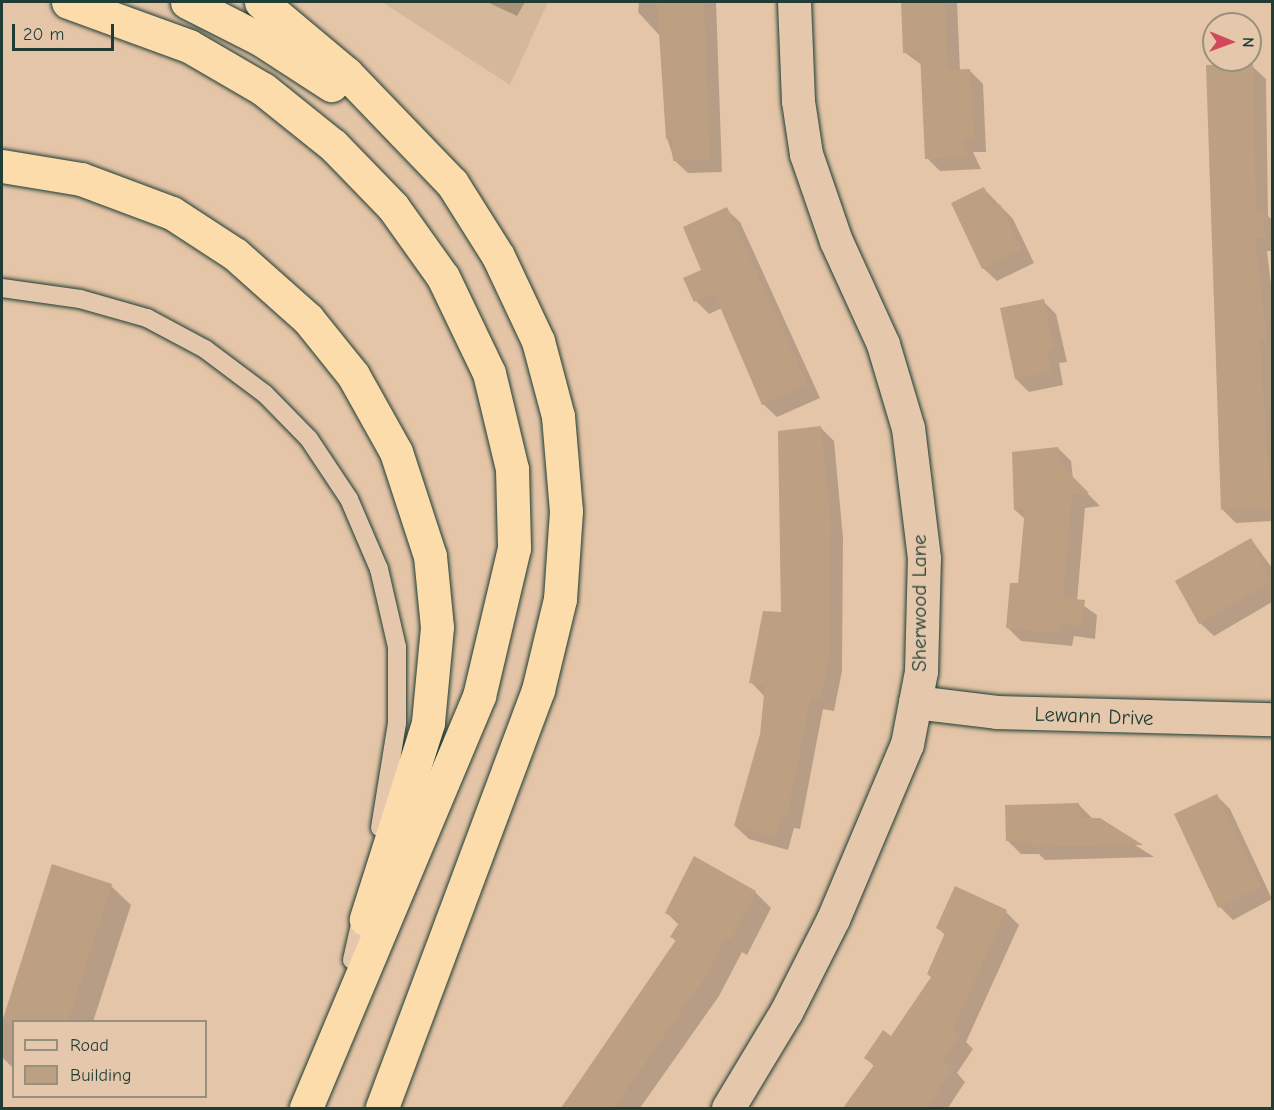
<!DOCTYPE html>
<html>
<head>
<meta charset="utf-8">
<style>
	body { margin:0 }
	#map { position:relative; width:1274px; height:1110px; overflow:hidden; background:#e5c5a7; font-family:"Comic Neue",sans-serif }
	div>[style] { position:absolute }
	.built>* { inset:0; background:#d5b89a }
	.shadow>* { inset:0; background:#0003 }
	.building>* { inset:0; background:#bd9f81 }
	.roads { filter:drop-shadow(0 0 2px #1f3d34) drop-shadow(0 0 2px #1f3d34) }
	.lane>* { height:18px; margin:-9px; padding:0 9px; transform-origin:9px; border-radius:9px; background:#e5c8ac }
	.street>* { height:33px; margin:-16.5px; padding:0 16.5px; transform-origin:16.5px; border-radius:16.5px; background:#e5c8ac }
	.highway>* { height:33px; margin:-16.5px; padding:0 16.5px; transform-origin:16.5px; border-radius:16.5px; background:#fddcac }
	span { translate:-50% -50%; white-space:nowrap; text-align:center; line-height:1.15; -webkit-text-stroke:5px #e5c8ac; paint-order:stroke }
	.street-label { font-size:21px; color:#1f3d34 }
	.frame { position:absolute; inset:0; border:3px solid #1f3d34; pointer-events:none }
	.legend { position:absolute; left:12px; top:1020px; width:195px; height:78px; box-sizing:border-box; background:#e5c8ac; border:2px solid #96907c; margin:0; padding:8px 10px; list-style:none; font-size:18px; color:#1f3d34 }
	.legend li { display:flex; align-items:center; gap:12px; height:30px }
	.legend b { width:30px; border:2px solid #96907c }
	.north { position:absolute; left:1202px; top:12px; width:60px; height:60px; box-sizing:border-box; background:#e5c8ac; border:2px solid #96907c; border-radius:50%; rotate:91deg; font-size:16px; font-weight:700; line-height:24px; text-align:center; color:#1f3d34 }
	.north::after { content:''; display:block; margin:auto; width:21px; height:27px; background:#d1495b; clip-path:polygon(50% 0,100% 100%,50% 72%,0 100%) }
	.scale { position:absolute; left:12px; top:24px; width:102px; height:27px; box-sizing:border-box; border:3px solid #1f3d34; border-top:0; padding-left:8px; font-size:18px; line-height:21px; white-space:nowrap; color:#1f3d34; -webkit-text-stroke:4px #e5c8ac; paint-order:stroke }
</style>
</head>
<body>
<div id="map">
	<div class="built">
		<i style="clip-path:polygon(382px 2px,548px 2px,510px 85px)"></i>
	</div>
	<div class="shadow">
		<i style="clip-path:polygon(487px 2px,525px 2px,517px 16px)"></i>
		<i style="clip-path:polygon(639px 2px,716px 2px,722px 172px,688px 173px,674px 160px,667px 138px,661px 37px,638px 12px)"></i>
		<i style="clip-path:polygon(902px 2px,957px 2px,960px 71px,970px 71px,983px 84px,986px 152px,973px 152px,981px 169px,940px 171px,927px 158px,922px 65px,904px 52px)"></i>
		<i style="clip-path:polygon(1252px 66px,1266px 79px,1268px 216px,1272px 220px,1272px 251px,1267px 251px,1272px 294px,1272px 521px,1236px 523px,1223px 510px)"></i>
		<i style="clip-path:polygon(984px 189px,1013px 219px,1034px 263px,997px 281px,983px 268px)"></i>
		<i style="clip-path:polygon(726px 209px,740px 222px,820px 398px,777px 417px,763px 404px,722px 308px,709px 314px,696px 301px)"></i>
		<i style="clip-path:polygon(1043px 301px,1056px 314px,1067px 362px,1059px 363px,1063px 385px,1029px 392px,1016px 379px)"></i>
		<i style="clip-path:polygon(821px 428px,834px 441px,843px 538px,842px 671px,834px 711px,823px 709px,800px 829px,794px 828px,788px 850px,749px 839px,735px 826px,761px 735px,764px 696px,751px 682px,783px 614px)"></i>
		<i style="clip-path:polygon(1058px 448px,1071px 461px,1073px 479px,1100px 506px,1085px 508px,1077px 601px,1097px 615px,1095px 639px,1074px 636px,1072px 646px,1021px 641px,1008px 628px,1020px 585px,1026px 520px,1015px 510px)"></i>
		<i style="clip-path:polygon(1251px 539px,1272px 568px,1272px 602px,1214px 636px,1200px 623px)"></i>
		<i style="clip-path:polygon(1217px 796px,1230px 809px,1272px 899px,1233px 920px,1220px 907px)"></i>
		<i style="clip-path:polygon(1079px 805px,1092px 818px,1154px 857px,1045px 860px,1039px 854px,1021px 854px,1008px 841px)"></i>
		<i style="clip-path:polygon(53px 866px,111px 886px,131px 905px,93px 1022px,14px 1022px,14px 1069px,2px 1057px,2px 1026px)"></i>
		<i style="clip-path:polygon(755px 892px,771px 908px,747px 955px,742px 952px,719px 996px,640px 1108px,563px 1108px,677px 942px,672px 937px,679px 925px,667px 913px)"></i>
		<i style="clip-path:polygon(1006px 912px,1019px 925px,966px 1042px,973px 1049px,957px 1073px,965px 1082px,948px 1108px,845px 1108px,874px 1066px,866px 1058px,891px 1038px,932px 978px,946px 936px,938px 928px)"></i>
	</div>
	<div class="building">
		<i style="clip-path:polygon(657px 2px,704px 2px,710px 159px,673px 161px,672px 138px,666px 139px)"></i>
		<i style="clip-path:polygon(901px 2px,945px 2px,948px 70px,970px 69px,974px 139px,961px 140px,969px 156px,925px 159px,920px 53px,903px 53px)"></i>
		<i style="clip-path:polygon(1253px 64px,1256px 209px,1263px 209px,1265px 238px,1255px 239px,1267px 339px,1260px 339px,1271px 508px,1221px 510px,1206px 65px)"></i>
		<i style="clip-path:polygon(984px 187px,994px 207px,1000px 204px,1022px 250px,982px 269px,951px 203px)"></i>
		<i style="clip-path:polygon(727px 207px,808px 385px,762px 405px,714px 293px,694px 302px,683px 278px,701px 270px,683px 227px)"></i>
		<i style="clip-path:polygon(1044px 299px,1054px 349px,1047px 350px,1051px 372px,1015px 379px,1000px 308px)"></i>
		<i style="clip-path:polygon(821px 426px,831px 524px,829px 657px,821px 699px,811px 697px,787px 817px,781px 815px,775px 838px,734px 826px,760px 734px,765px 686px,749px 683px,763px 611px,781px 612px,778px 431px)"></i>
		<i style="clip-path:polygon(1058px 447px,1060px 464px,1089px 493px,1072px 495px,1063px 598px,1085px 600px,1082px 626px,1061px 624px,1060px 634px,1006px 628px,1010px 583px,1018px 583px,1025px 509px,1014px 510px,1012px 452px)"></i>
		<i style="clip-path:polygon(1251px 538px,1272px 582px,1199px 624px,1175px 581px)"></i>
		<i style="clip-path:polygon(1217px 794px,1261px 887px,1218px 908px,1174px 814px)"></i>
		<i style="clip-path:polygon(1079px 803px,1080px 818px,1100px 818px,1143px 845px,1031px 847px,1030px 841px,1006px 841px,1005px 805px)"></i>
		<i style="clip-path:polygon(694px 856px,756px 891px,731px 940px,726px 937px,703px 980px,614px 1108px,561px 1108px,676px 940px,670px 937px,680px 921px,665px 913px)"></i>
		<i style="clip-path:polygon(52px 864px,112px 884px,68px 1022px,2px 1022px)"></i>
		<i style="clip-path:polygon(955px 886px,1007px 910px,953px 1029px,961px 1034px,943px 1061px,953px 1068px,927px 1108px,843px 1108px,874px 1065px,864px 1058px,883px 1030px,891px 1036px,931px 977px,927px 974px,945px 933px,936px 928px)"></i>
	</div>
	<div class="roads">
		<div class="lane">
			<i style="left:2px;top:288px;width:79px;rotate:8deg"></i>
			<i style="left:80px;top:299px;width:70px;rotate:15.8deg"></i>
			<i style="left:147px;top:318px;width:66px;rotate:28.1deg"></i>
			<i style="left:205px;top:349px;width:75px;rotate:36.9deg"></i>
			<i style="left:265px;top:394px;width:63px;rotate:45.6deg"></i>
			<i style="left:309px;top:439px;width:72px;rotate:56.3deg"></i>
			<i style="left:349px;top:499px;width:76px;rotate:66.8deg"></i>
			<i style="left:379px;top:569px;width:80px;rotate:77deg"></i>
			<i style="left:397px;top:647px;width:76px;rotate:90deg"></i>
			<i style="left:397px;top:723px;width:106px;rotate:99.2deg"></i>
			<i style="left:352px;top:960px;width:50px;rotate:-77.3deg"></i>
		</div>
		<div class="street">
			<i style="left:915px;top:702px;width:82px;rotate:7deg"></i>
			<i style="left:996px;top:712px;width:276px;rotate:1.5deg"></i>
			<i style="left:728px;top:1108px;width:112px;rotate:-58.9deg"></i>
			<i style="left:786px;top:1012px;width:104px;rotate:-63.2deg"></i>
			<i style="left:833px;top:919px;width:190px;rotate:-67.1deg"></i>
			<i style="left:907px;top:744px;width:74px;rotate:-79.1deg"></i>
			<i style="left:921px;top:671px;width:113px;rotate:-88.5deg"></i>
			<i style="left:924px;top:558px;width:131px;rotate:-97deg"></i>
			<i style="left:908px;top:428px;width:88px;rotate:-106.6deg"></i>
			<i style="left:883px;top:344px;width:113px;rotate:-114.5deg"></i>
			<i style="left:836px;top:241px;width:92px;rotate:-109deg"></i>
			<i style="left:806px;top:154px;width:54px;rotate:-98.6deg"></i>
			<i style="left:798px;top:101px;width:99px;rotate:-92.3deg"></i>
		</div>
		<div class="highway">
			<i style="left:68px;top:2px;width:129px;rotate:20deg"></i>
			<i style="left:189px;top:46px;width:86px;rotate:30.2deg"></i>
			<i style="left:263px;top:89px;width:90px;rotate:38.7deg"></i>
			<i style="left:333px;top:145px;width:86px;rotate:45.9deg"></i>
			<i style="left:393px;top:207px;width:86px;rotate:54.5deg"></i>
			<i style="left:443px;top:277px;width:106px;rotate:64.4deg"></i>
			<i style="left:489px;top:373px;width:99px;rotate:76.5deg"></i>
			<i style="left:512px;top:469px;width:79px;rotate:88.5deg"></i>
			<i style="left:514px;top:548px;width:152px;rotate:103.3deg"></i>
			<i style="left:479px;top:696px;width:447px;rotate:112.8deg"></i>
			<i style="left:187px;top:2px;width:82px;rotate:26.9deg"></i>
			<i style="left:260px;top:39px;width:85px;rotate:32.9deg"></i>
			<i style="left:261px;top:2px;width:112px;rotate:39.9deg"></i>
			<i style="left:347px;top:74px;width:151px;rotate:46.1deg"></i>
			<i style="left:452px;top:183px;width:86px;rotate:57.8deg"></i>
			<i style="left:498px;top:256px;width:94px;rotate:64.8deg"></i>
			<i style="left:538px;top:341px;width:78px;rotate:75.1deg"></i>
			<i style="left:558px;top:416px;width:95px;rotate:85.2deg"></i>
			<i style="left:566px;top:511px;width:88px;rotate:93.9deg"></i>
			<i style="left:560px;top:599px;width:94px;rotate:103.6deg"></i>
			<i style="left:538px;top:690px;width:446px;rotate:110.5deg"></i>
			<i style="left:2px;top:166px;width:80px;rotate:9.3deg"></i>
			<i style="left:81px;top:179px;width:97px;rotate:20.5deg"></i>
			<i style="left:172px;top:213px;width:75px;rotate:33.1deg"></i>
			<i style="left:235px;top:254px;width:98px;rotate:41.7deg"></i>
			<i style="left:308px;top:319px;width:72px;rotate:51.2deg"></i>
			<i style="left:353px;top:375px;width:88px;rotate:60.8deg"></i>
			<i style="left:396px;top:452px;width:109px;rotate:71.9deg"></i>
			<i style="left:430px;top:556px;width:71px;rotate:84.4deg"></i>
			<i style="left:437px;top:627px;width:96px;rotate:95.4deg"></i>
			<i style="left:428px;top:723px;width:206px;rotate:107.6deg"></i>
		</div>
	</div>
	<div class="street-label">
		<span style="left:919px;top:603px;rotate:-90deg">Sherwood Lane</span>
		<span style="left:1094px;top:716px;rotate:2deg">Lewann Drive</span>
	</div>
	<div class="frame"></div>
	<ul class="legend">
	<li><b style="height:8px;background:#e5c8ac"></b>Road</li>
	<li><b style="height:16px;background:#bd9f81"></b>Building</li>
	</ul>
	<div class="north">N</div>
	<div class="scale">20 m</div>
</div>
</body>
</html>
